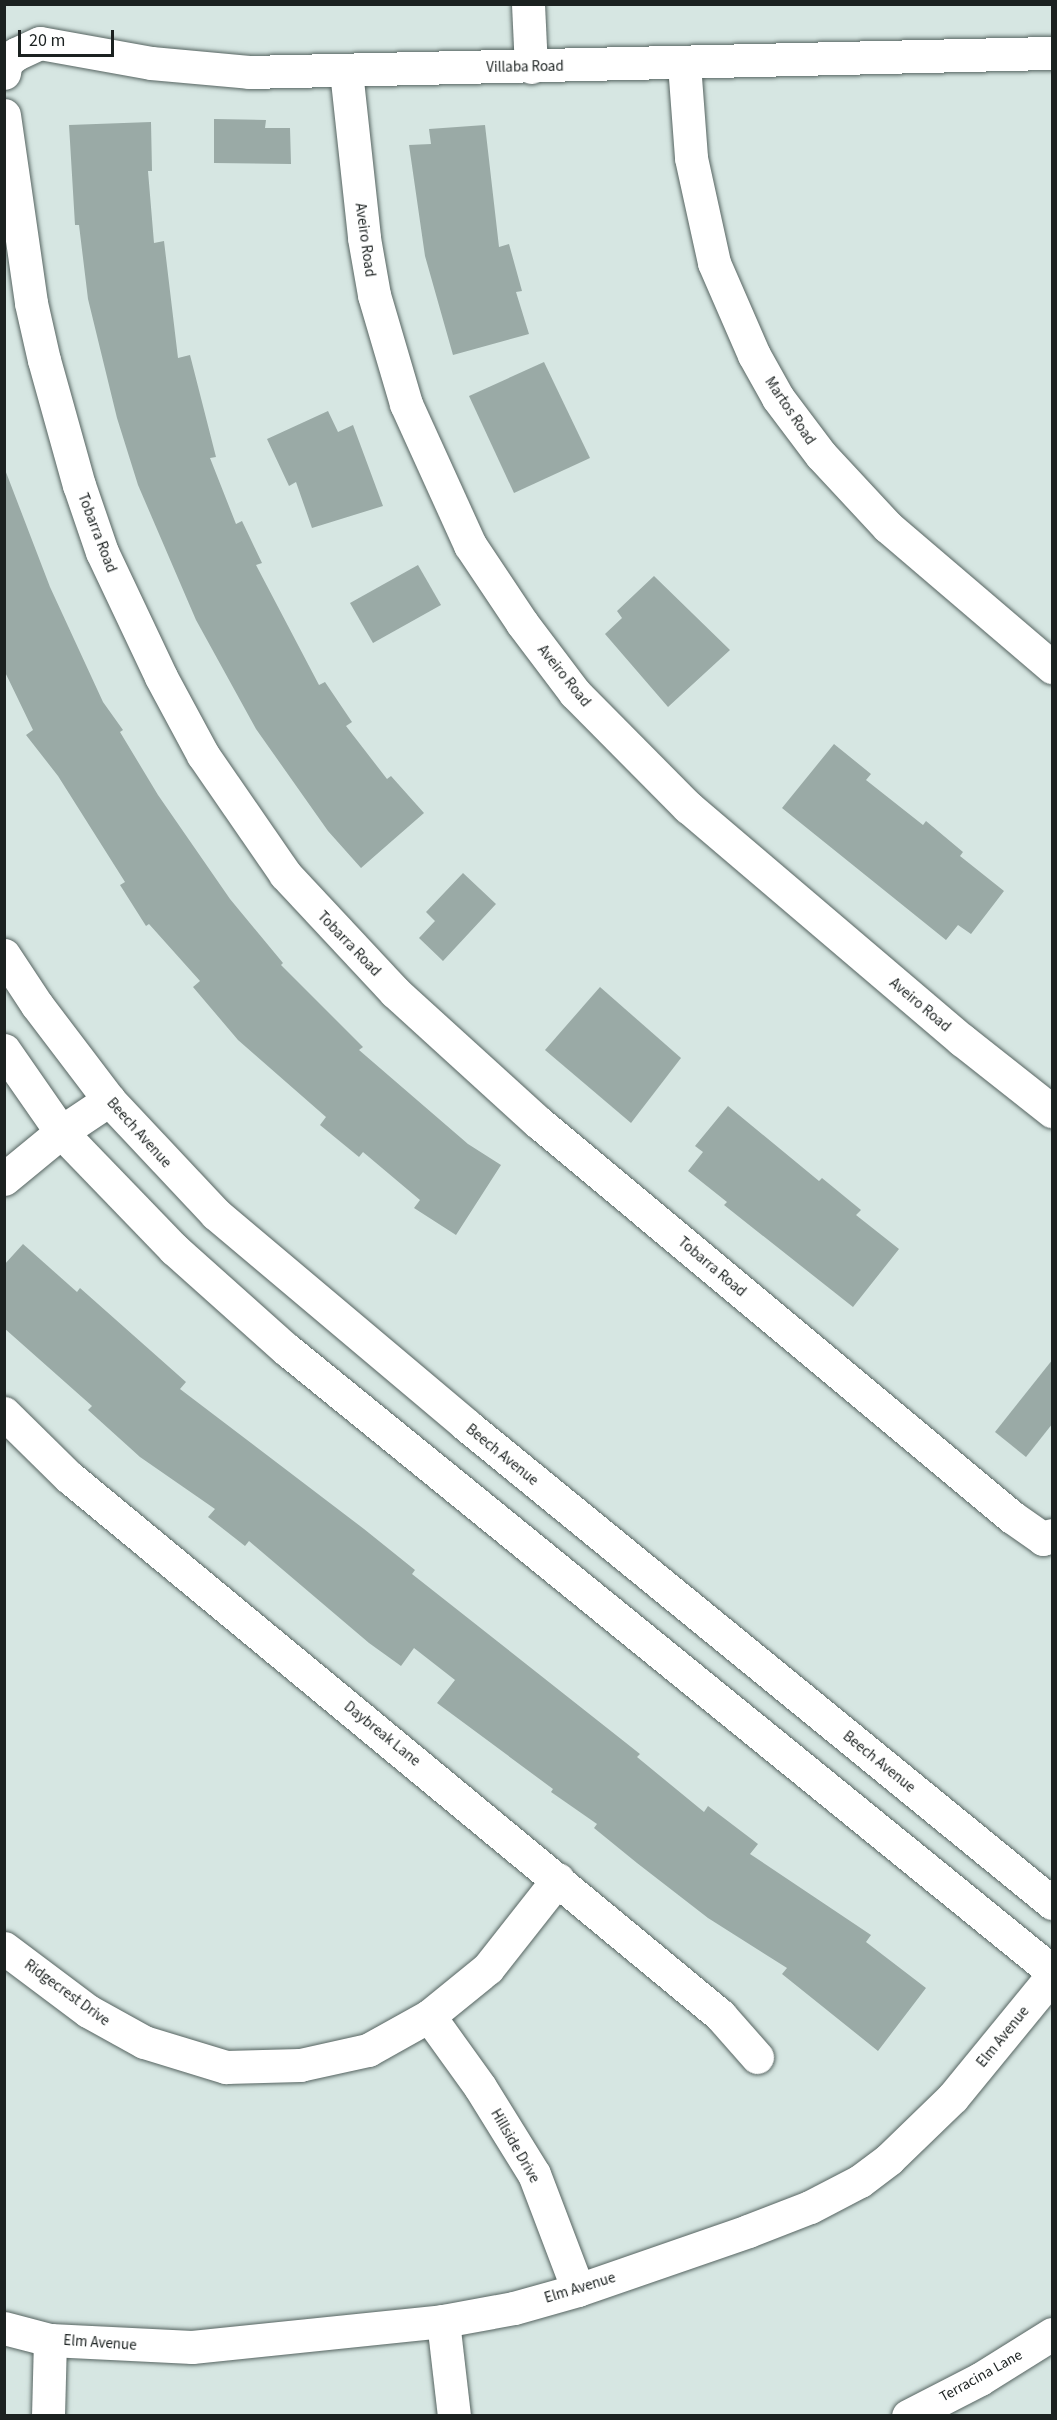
<!DOCTYPE html>
<html>
<head>
<meta charset="utf-8">
<style>
	body { margin:0 }
	#map { position:relative; width:1057px; height:2420px; overflow:hidden; background:#d6e6e2; font-family:"Source Sans 3",sans-serif }
	div>[style] { position:absolute }
	.building>* { inset:0; background:#9aaaa6 }
	.roads { filter:drop-shadow(0 0 2px #566461) drop-shadow(0 0 2px #566461) }
	.minor>* { height:33px; margin:-16.5px; padding:0 16.5px; transform-origin:16.5px; border-radius:16.5px; background:#fff }
	.tertiary>* { height:33px; margin:-16.5px; padding:0 16.5px; transform-origin:16.5px; border-radius:16.5px; background:#fff }
	span { translate:-50% -50%; white-space:nowrap; text-align:center; line-height:1.15; -webkit-text-stroke:5px #fff; paint-order:stroke }
	.street-label { font-size:15px; color:#1b2120 }
	.frame { position:absolute; inset:0; border:6px solid #1b2120; pointer-events:none }
	.scale { position:absolute; left:18px; top:30px; width:96px; height:27px; box-sizing:border-box; border:3px solid #1b2120; border-top:0; padding-left:8px; font-size:18px; line-height:21px; white-space:nowrap; color:#1b2120; -webkit-text-stroke:4px #fff; paint-order:stroke }
</style>
</head>
<body>
<div id="map">
	<div class="building">
		<i style="clip-path:polygon(214px 119px,266px 120px,265px 128px,290px 128px,291px 164px,214px 163px)"></i>
		<i style="clip-path:polygon(151px 122px,152px 171px,148px 171px,154px 243px,164px 241px,178px 358px,190px 355px,216px 457px,210px 458px,236px 524px,242px 521px,262px 563px,256px 565px,319px 685px,325px 682px,352px 722px,346px 726px,387px 779px,391px 776px,424px 813px,361px 868px,328px 831px,256px 729px,196px 620px,138px 485px,117px 418px,88px 299px,79px 225px,75px 225px,69px 125px)"></i>
		<i style="clip-path:polygon(485px 125px,499px 247px,509px 244px,522px 291px,516px 292px,529px 334px,453px 355px,425px 256px,409px 145px,431px 144px,429px 129px)"></i>
		<i style="clip-path:polygon(544px 362px,590px 458px,514px 493px,469px 396px)"></i>
		<i style="clip-path:polygon(328px 411px,338px 432px,353px 425px,383px 506px,312px 528px,296px 482px,289px 486px,267px 439px)"></i>
		<i style="clip-path:polygon(4px 467px,50px 587px,103px 702px,123px 730px,120px 732px,158px 795px,230px 899px,283px 963px,281px 965px,363px 1047px,359px 1050px,468px 1144px,501px 1165px,456px 1235px,414px 1208px,420px 1200px,363px 1152px,359px 1157px,320px 1125px,326px 1117px,238px 1040px,193px 987px,200px 981px,149px 924px,146px 926px,120px 885px,125px 882px,58px 776px,26px 735px,33px 730px,4px 670px)"></i>
		<i style="clip-path:polygon(418px 565px,441px 605px,373px 643px,350px 603px)"></i>
		<i style="clip-path:polygon(654px 576px,730px 650px,668px 707px,605px 634px,622px 618px,617px 611px)"></i>
		<i style="clip-path:polygon(834px 744px,871px 774px,866px 780px,923px 825px,926px 821px,963px 852px,960px 856px,1004px 891px,971px 934px,958px 925px,946px 940px,782px 808px)"></i>
		<i style="clip-path:polygon(463px 873px,496px 904px,443px 961px,419px 938px,435px 921px,426px 912px)"></i>
		<i style="clip-path:polygon(600px 987px,681px 1058px,631px 1123px,545px 1050px)"></i>
		<i style="clip-path:polygon(728px 1106px,819px 1181px,822px 1178px,861px 1210px,856px 1215px,899px 1249px,853px 1307px,724px 1205px,727px 1202px,688px 1171px,703px 1152px,695px 1146px)"></i>
		<i style="clip-path:polygon(23px 1244px,77px 1292px,80px 1288px,186px 1382px,180px 1389px,364px 1529px,415px 1570px,412px 1574px,640px 1754px,637px 1757px,704px 1812px,708px 1806px,758px 1844px,750px 1854px,871px 1935px,866px 1942px,926px 1988px,878px 2051px,782px 1974px,787px 1968px,708px 1918px,637px 1863px,594px 1828px,597px 1824px,551px 1792px,553px 1789px,437px 1703px,455px 1680px,414px 1648px,401px 1666px,369px 1643px,249px 1541px,245px 1546px,208px 1517px,215px 1509px,140px 1457px,88px 1410px,92px 1406px,4px 1328px,4px 1265px)"></i>
		<i style="clip-path:polygon(1053px 1359px,1053px 1423px,1026px 1457px,995px 1432px)"></i>
	</div>
	<div class="roads">
		<div class="minor">
			<i style="left:528px;top:4px;width:63px;rotate:87.3deg"></i>
			<i style="left:684px;top:64px;width:94px;rotate:85.7deg"></i>
			<i style="left:691px;top:158px;width:107px;rotate:77.6deg"></i>
			<i style="left:714px;top:263px;width:100px;rotate:66.5deg"></i>
			<i style="left:754px;top:355px;width:49px;rotate:60.8deg"></i>
			<i style="left:778px;top:398px;width:71px;rotate:53deg"></i>
			<i style="left:821px;top:455px;width:98px;rotate:47.1deg"></i>
			<i style="left:888px;top:527px;width:216px;rotate:40.5deg"></i>
			<i style="left:346px;top:71px;width:168px;rotate:83.8deg"></i>
			<i style="left:364px;top:238px;width:58px;rotate:80deg"></i>
			<i style="left:374px;top:295px;width:114px;rotate:73.6deg"></i>
			<i style="left:406px;top:404px;width:155px;rotate:65.6deg"></i>
			<i style="left:470px;top:545px;width:94px;rotate:56.3deg"></i>
			<i style="left:522px;top:623px;width:88px;rotate:52.9deg"></i>
			<i style="left:575px;top:693px;width:161px;rotate:45.3deg"></i>
			<i style="left:688px;top:807px;width:360px;rotate:40.4deg"></i>
			<i style="left:962px;top:1040px;width:115px;rotate:38.3deg"></i>
			<i style="left:4px;top:73px;width:11px;rotate:-80deg"></i>
			<i style="left:6px;top:62px;width:13px;rotate:-39deg"></i>
			<i style="left:16px;top:54px;width:26px;rotate:-25deg"></i>
			<i style="left:40px;top:43px;width:113px;rotate:10.2deg"></i>
			<i style="left:151px;top:63px;width:98px;rotate:5.2deg"></i>
			<i style="left:249px;top:72px;width:803px;rotate:-1.36deg"></i>
			<i style="left:4px;top:115px;width:190px;rotate:81.8deg"></i>
			<i style="left:31px;top:303px;width:58px;rotate:77.2deg"></i>
			<i style="left:44px;top:360px;width:130px;rotate:74.4deg"></i>
			<i style="left:79px;top:485px;width:71px;rotate:71.1deg"></i>
			<i style="left:102px;top:552px;width:138px;rotate:64.7deg"></i>
			<i style="left:161px;top:677px;width:89px;rotate:61.7deg"></i>
			<i style="left:203px;top:755px;width:145px;rotate:55.4deg"></i>
			<i style="left:285px;top:874px;width:161px;rotate:47deg"></i>
			<i style="left:395px;top:992px;width:193px;rotate:42.3deg"></i>
			<i style="left:538px;top:1122px;width:617px;rotate:39.81deg"></i>
			<i style="left:1012px;top:1517px;width:38px;rotate:35deg"></i>
			<i style="left:1043px;top:1539px;width:10px;rotate:-24deg"></i>
			<i style="left:4px;top:1179px;width:74px;rotate:-39.5deg"></i>
			<i style="left:61px;top:1132px;width:58px;rotate:-33.7deg"></i>
			<i style="left:4px;top:1413px;width:91px;rotate:44.6deg"></i>
			<i style="left:69px;top:1477px;width:845px;rotate:39.57deg"></i>
			<i style="left:720px;top:2015px;width:56px;rotate:48.6deg"></i>
			<i style="left:4px;top:1948px;width:105px;rotate:36.9deg"></i>
			<i style="left:88px;top:2011px;width:64px;rotate:29deg"></i>
			<i style="left:144px;top:2042px;width:86px;rotate:17deg"></i>
			<i style="left:226px;top:2067px;width:74px;rotate:-1.5deg"></i>
			<i style="left:300px;top:2065px;width:70px;rotate:-12.4deg"></i>
			<i style="left:368px;top:2050px;width:70px;rotate:-29.1deg"></i>
			<i style="left:429px;top:2016px;width:76px;rotate:-39.1deg"></i>
			<i style="left:488px;top:1968px;width:113px;rotate:-51.8deg"></i>
			<i style="left:429px;top:2016px;width:87px;rotate:54.3deg"></i>
			<i style="left:480px;top:2087px;width:102px;rotate:58.2deg"></i>
			<i style="left:534px;top:2174px;width:124px;rotate:69.2deg"></i>
			<i style="left:443px;top:2321px;width:96px;rotate:83.4deg"></i>
			<i style="left:4px;top:2328px;width:48px;rotate:14.6deg"></i>
			<i style="left:50px;top:2340px;width:142px;rotate:2.8deg"></i>
			<i style="left:192px;top:2347px;width:252px;rotate:-5.9deg"></i>
			<i style="left:443px;top:2321px;width:72px;rotate:-10.4deg"></i>
			<i style="left:514px;top:2308px;width:66px;rotate:-15.7deg"></i>
			<i style="left:578px;top:2290px;width:180px;rotate:-19.1deg"></i>
			<i style="left:748px;top:2231px;width:66px;rotate:-21.2deg"></i>
			<i style="left:810px;top:2207px;width:56px;rotate:-27.5deg"></i>
			<i style="left:860px;top:2181px;width:36px;rotate:-37deg"></i>
			<i style="left:889px;top:2159px;width:89px;rotate:-44.1deg"></i>
			<i style="left:953px;top:2097px;width:156px;rotate:-50.7deg"></i>
			<i style="left:48px;top:2416px;width:76px;rotate:-88.5deg"></i>
			<i style="left:908px;top:2416px;width:81px;rotate:-27.2deg"></i>
			<i style="left:980px;top:2379px;width:85px;rotate:-32deg"></i>
		</div>
		<div class="tertiary">
			<i style="left:4px;top:955px;width:60px;rotate:56.6deg"></i>
			<i style="left:37px;top:1005px;width:119px;rotate:52.8deg"></i>
			<i style="left:109px;top:1100px;width:156px;rotate:46.8deg"></i>
			<i style="left:216px;top:1214px;width:326px;rotate:40.1deg"></i>
			<i style="left:465px;top:1424px;width:758px;rotate:39.21deg"></i>
			<i style="left:4px;top:1050px;width:100px;rotate:55.2deg"></i>
			<i style="left:61px;top:1132px;width:163px;rotate:46deg"></i>
			<i style="left:174px;top:1249px;width:150px;rotate:41.8deg"></i>
			<i style="left:286px;top:1349px;width:987px;rotate:39.08deg"></i>
		</div>
	</div>
	<div class="street-label">
		<span style="left:525px;top:67px;rotate:-1deg">Villaba Road</span>
		<span style="left:365px;top:240px;rotate:82deg">Aveiro Road</span>
		<span style="left:790px;top:411px;rotate:56deg">Martos Road</span>
		<span style="left:97px;top:533px;rotate:69deg">Tobarra Road</span>
		<span style="left:564px;top:676px;rotate:51deg">Aveiro Road</span>
		<span style="left:349px;top:944px;rotate:46deg">Tobarra Road</span>
		<span style="left:920px;top:1005px;rotate:40deg">Aveiro Road</span>
		<span style="left:139px;top:1133px;rotate:48deg">Beech Avenue</span>
		<span style="left:712px;top:1267px;rotate:40deg">Tobarra Road</span>
		<span style="left:502px;top:1455px;rotate:39deg">Beech Avenue</span>
		<span style="left:382px;top:1734px;rotate:39deg">Daybreak Lane</span>
		<span style="left:879px;top:1762px;rotate:39deg">Beech Avenue</span>
		<span style="left:67px;top:1993px;rotate:36deg">Ridgecrest Drive</span>
		<span style="left:1003px;top:2037px;rotate:-51deg">Elm Avenue</span>
		<span style="left:515px;top:2146px;rotate:60deg">Hillside Drive</span>
		<span style="left:580px;top:2288px;rotate:-17deg">Elm Avenue</span>
		<span style="left:100px;top:2343px;rotate:4deg">Elm Avenue</span>
		<span style="left:981px;top:2376px;rotate:-29deg">Terracina Lane</span>
	</div>
	<div class="frame"></div>
	<div class="scale">20 m</div>
</div>
</body>
</html>
